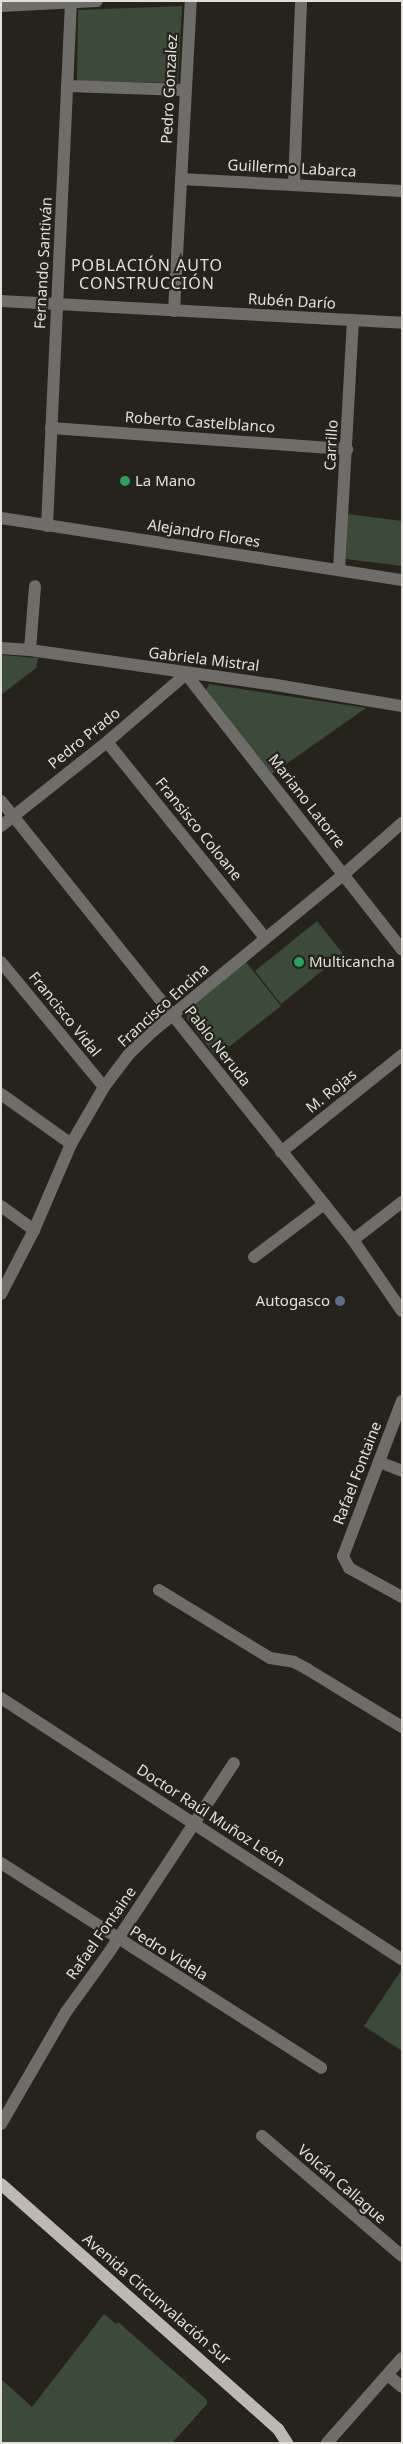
<!DOCTYPE html>
<html>
<head>
<meta charset="utf-8">
<style>
	body { margin:0 }
	#map { position:relative; width:403px; height:2444px; overflow:hidden; background:#25231c; font-family:"Noto Sans",sans-serif }
	div>[style] { position:absolute }
	.green>* { inset:0; background:#3c4a3a }
	.minor>* { height:12px; margin:-6px; padding:0 6px; transform-origin:6px; border-radius:6px; background:#6f6d69 }
	.major>* { height:12px; margin:-6px; padding:0 6px; transform-origin:6px; border-radius:6px; background:#bdb8b1 }
	.dots>* { width:14px; height:14px; translate:-50% -50%; box-sizing:border-box; border:2px solid #25231c; border-radius:50% }
	span { translate:-50% -50%; white-space:nowrap; text-align:center; line-height:1.15; -webkit-text-stroke:4.5px #25231c; paint-order:stroke }
	.street-label { font-size:15px; color:#e0dfda }
	.poi-label { font-size:15px; color:#e0dfda }
	.left { translate:0 -50%; text-align:left }
	.right { translate:-100% -50%; text-align:right }
	.neighbourhood-label { font-size:16px; color:#e0dfda; letter-spacing:1px }
	.frame { position:absolute; inset:0; border:2px solid #e0dfda; pointer-events:none }
</style>
</head>
<body>
<div id="map">
	<div class="green">
		<i style="clip-path:polygon(182px 6px,178px 83px,77px 81px,78px 10px)"></i>
		<i style="clip-path:polygon(347px 514px,402px 521px,402px 566px,346px 559px)"></i>
		<i style="clip-path:polygon(1px 655px,38px 658px,36px 668px,1px 695px)"></i>
		<i style="clip-path:polygon(209px 684px,366px 708px,272px 774px,205px 692px)"></i>
		<i style="clip-path:polygon(317px 921px,343px 954px,281px 1004px,255px 971px)"></i>
		<i style="clip-path:polygon(246px 962px,281px 1006px,216px 1057px,187px 1019px,188px 1007px)"></i>
		<i style="clip-path:polygon(402px 1969px,402px 2051px,364px 2026px)"></i>
		<i style="clip-path:polygon(104px 2314px,116px 2324px,118px 2322px,207px 2400px,207px 2404px,172px 2443px,1px 2443px,1px 2379px,32px 2407px)"></i>
	</div>
	<div class="minor">
		<i style="left:1px;top:6px;width:96px;rotate:-3deg"></i>
		<i style="left:67px;top:86px;width:118px;rotate:1.9deg"></i>
		<i style="left:181px;top:179px;width:221px;rotate:3.1deg"></i>
		<i style="left:294px;top:185px;width:184px;rotate:-87.8deg"></i>
		<i style="left:1px;top:301px;width:402px;rotate:3.1deg"></i>
		<i style="left:174px;top:311px;width:310px;rotate:-86.9deg"></i>
		<i style="left:51px;top:428px;width:297px;rotate:4.1deg"></i>
		<i style="left:1px;top:518px;width:406px;rotate:8.8deg"></i>
		<i style="left:47px;top:526px;width:526px;rotate:-87.38deg"></i>
		<i style="left:339px;top:570px;width:249px;rotate:-86.8deg"></i>
		<i style="left:1px;top:648px;width:29px;rotate:4deg"></i>
		<i style="left:30px;top:650px;width:242px;rotate:8.1deg"></i>
		<i style="left:270px;top:684px;width:134px;rotate:9.5deg"></i>
		<i style="left:30px;top:650px;width:64px;rotate:-85.5deg"></i>
		<i style="left:107px;top:742px;width:252px;rotate:51.1deg"></i>
		<i style="left:1px;top:801px;width:563px;rotate:51.28deg"></i>
		<i style="left:353px;top:1240px;width:86px;rotate:55.4deg"></i>
		<i style="left:1px;top:826px;width:135px;rotate:-38.4deg"></i>
		<i style="left:107px;top:742px;width:104px;rotate:-40.7deg"></i>
		<i style="left:186px;top:674px;width:350px;rotate:51.9deg"></i>
		<i style="left:1px;top:962px;width:162px;rotate:50.5deg"></i>
		<i style="left:1px;top:1094px;width:86px;rotate:35.5deg"></i>
		<i style="left:281px;top:1152px;width:155px;rotate:-38.7deg"></i>
		<i style="left:1px;top:1206px;width:41px;rotate:36deg"></i>
		<i style="left:353px;top:1240px;width:62px;rotate:-37.8deg"></i>
		<i style="left:254px;top:1257px;width:88px;rotate:-37.1deg"></i>
		<i style="left:1px;top:1294px;width:72px;rotate:-62.7deg"></i>
		<i style="left:34px;top:1230px;width:94px;rotate:-66.7deg"></i>
		<i style="left:71px;top:1144px;width:66px;rotate:-59.9deg"></i>
		<i style="left:104px;top:1087px;width:41px;rotate:-52.9deg"></i>
		<i style="left:129px;top:1054px;width:33px;rotate:-44deg"></i>
		<i style="left:153px;top:1031px;width:246px;rotate:-39.4deg"></i>
		<i style="left:343px;top:875px;width:79px;rotate:-41.4deg"></i>
		<i style="left:402px;top:1401px;width:166px;rotate:110.8deg"></i>
		<i style="left:343px;top:1556px;width:13px;rotate:63deg"></i>
		<i style="left:349px;top:1568px;width:60px;rotate:28.7deg"></i>
		<i style="left:379px;top:1462px;width:25px;rotate:21deg"></i>
		<i style="left:159px;top:1590px;width:130px;rotate:31.5deg"></i>
		<i style="left:270px;top:1658px;width:24px;rotate:9deg"></i>
		<i style="left:294px;top:1662px;width:15px;rotate:28deg"></i>
		<i style="left:307px;top:1669px;width:111px;rotate:31.4deg"></i>
		<i style="left:1px;top:1698px;width:478px;rotate:33.1deg"></i>
		<i style="left:1px;top:1863px;width:380px;rotate:32.6deg"></i>
		<i style="left:1px;top:2124px;width:129px;rotate:-59.9deg"></i>
		<i style="left:66px;top:2012px;width:75px;rotate:-54.2deg"></i>
		<i style="left:110px;top:1951px;width:225px;rotate:-56.6deg"></i>
		<i style="left:262px;top:2136px;width:184px;rotate:40.6deg"></i>
		<i style="left:388px;top:2375px;width:18px;rotate:41deg"></i>
		<i style="left:327px;top:2443px;width:113px;rotate:-48.6deg"></i>
	</div>
	<div class="major">
		<i style="left:1px;top:2184px;width:370px;rotate:41.5deg"></i>
		<i style="left:278px;top:2429px;width:17px;rotate:57deg"></i>
	</div>
	<div class="dots">
		<i style="left:125px;top:481px;background:#2e9e5b"></i>
		<i style="left:299px;top:962px;background:#2e9e5b"></i>
		<i style="left:340px;top:1301px;background:#5c6f8a"></i>
	</div>
	<div class="street-label">
		<span style="left:169px;top:89px;rotate:-87deg">Pedro Gonzalez</span>
		<span style="left:292px;top:168px;rotate:3deg">Guillermo Labarca</span>
		<span style="left:43px;top:263px;rotate:-87deg">Fernando Santiván</span>
		<span style="left:292px;top:301px;rotate:3deg">Rubén Darío</span>
		<span style="left:200px;top:422px;rotate:4deg">Roberto Castelblanco</span>
		<span style="left:331px;top:445px;rotate:-87deg">Carrillo</span>
		<span style="left:204px;top:533px;rotate:9deg">Alejandro Flores</span>
		<span style="left:204px;top:659px;rotate:7deg">Gabriela Mistral</span>
		<span style="left:84px;top:738px;rotate:-39deg">Pedro Prado</span>
		<span style="left:307px;top:801px;rotate:52deg">Mariano Latorre</span>
		<span style="left:199px;top:829px;rotate:51deg">Fransisco Coloane</span>
		<span style="left:163px;top:1005px;rotate:-42deg">Francisco Encina</span>
		<span style="left:65px;top:1014px;rotate:51deg">Francisco Vidal</span>
		<span style="left:218px;top:1046px;rotate:52deg">Pablo Neruda</span>
		<span style="left:331px;top:1091px;rotate:-39deg">M. Rojas</span>
		<span style="left:357px;top:1473px;rotate:-69deg">Rafael Fontaine</span>
		<span style="left:211px;top:1815px;rotate:33deg">Doctor Raúl Muñoz León</span>
		<span style="left:101px;top:1933px;rotate:-55deg">Rafael Fontaine</span>
		<span style="left:169px;top:1953px;rotate:32deg">Pedro Videla</span>
		<span style="left:342px;top:2184px;rotate:41deg">Volcán Callague</span>
		<span style="left:157px;top:2299px;rotate:41deg">Avenida Circunvalación Sur</span>
	</div>
	<div class="poi-label">
		<span class="left" style="left:135px;top:481px">La Mano</span>
		<span class="left" style="left:309px;top:962px">Multicancha</span>
		<span class="right" style="left:330px;top:1301px">Autogasco</span>
	</div>
	<div class="neighbourhood-label">
		<span style="left:147px;top:274px">POBLACIÓN AUTO<br>CONSTRUCCIÓN</span>
	</div>
	<div class="frame"></div>
</div>
</body>
</html>
